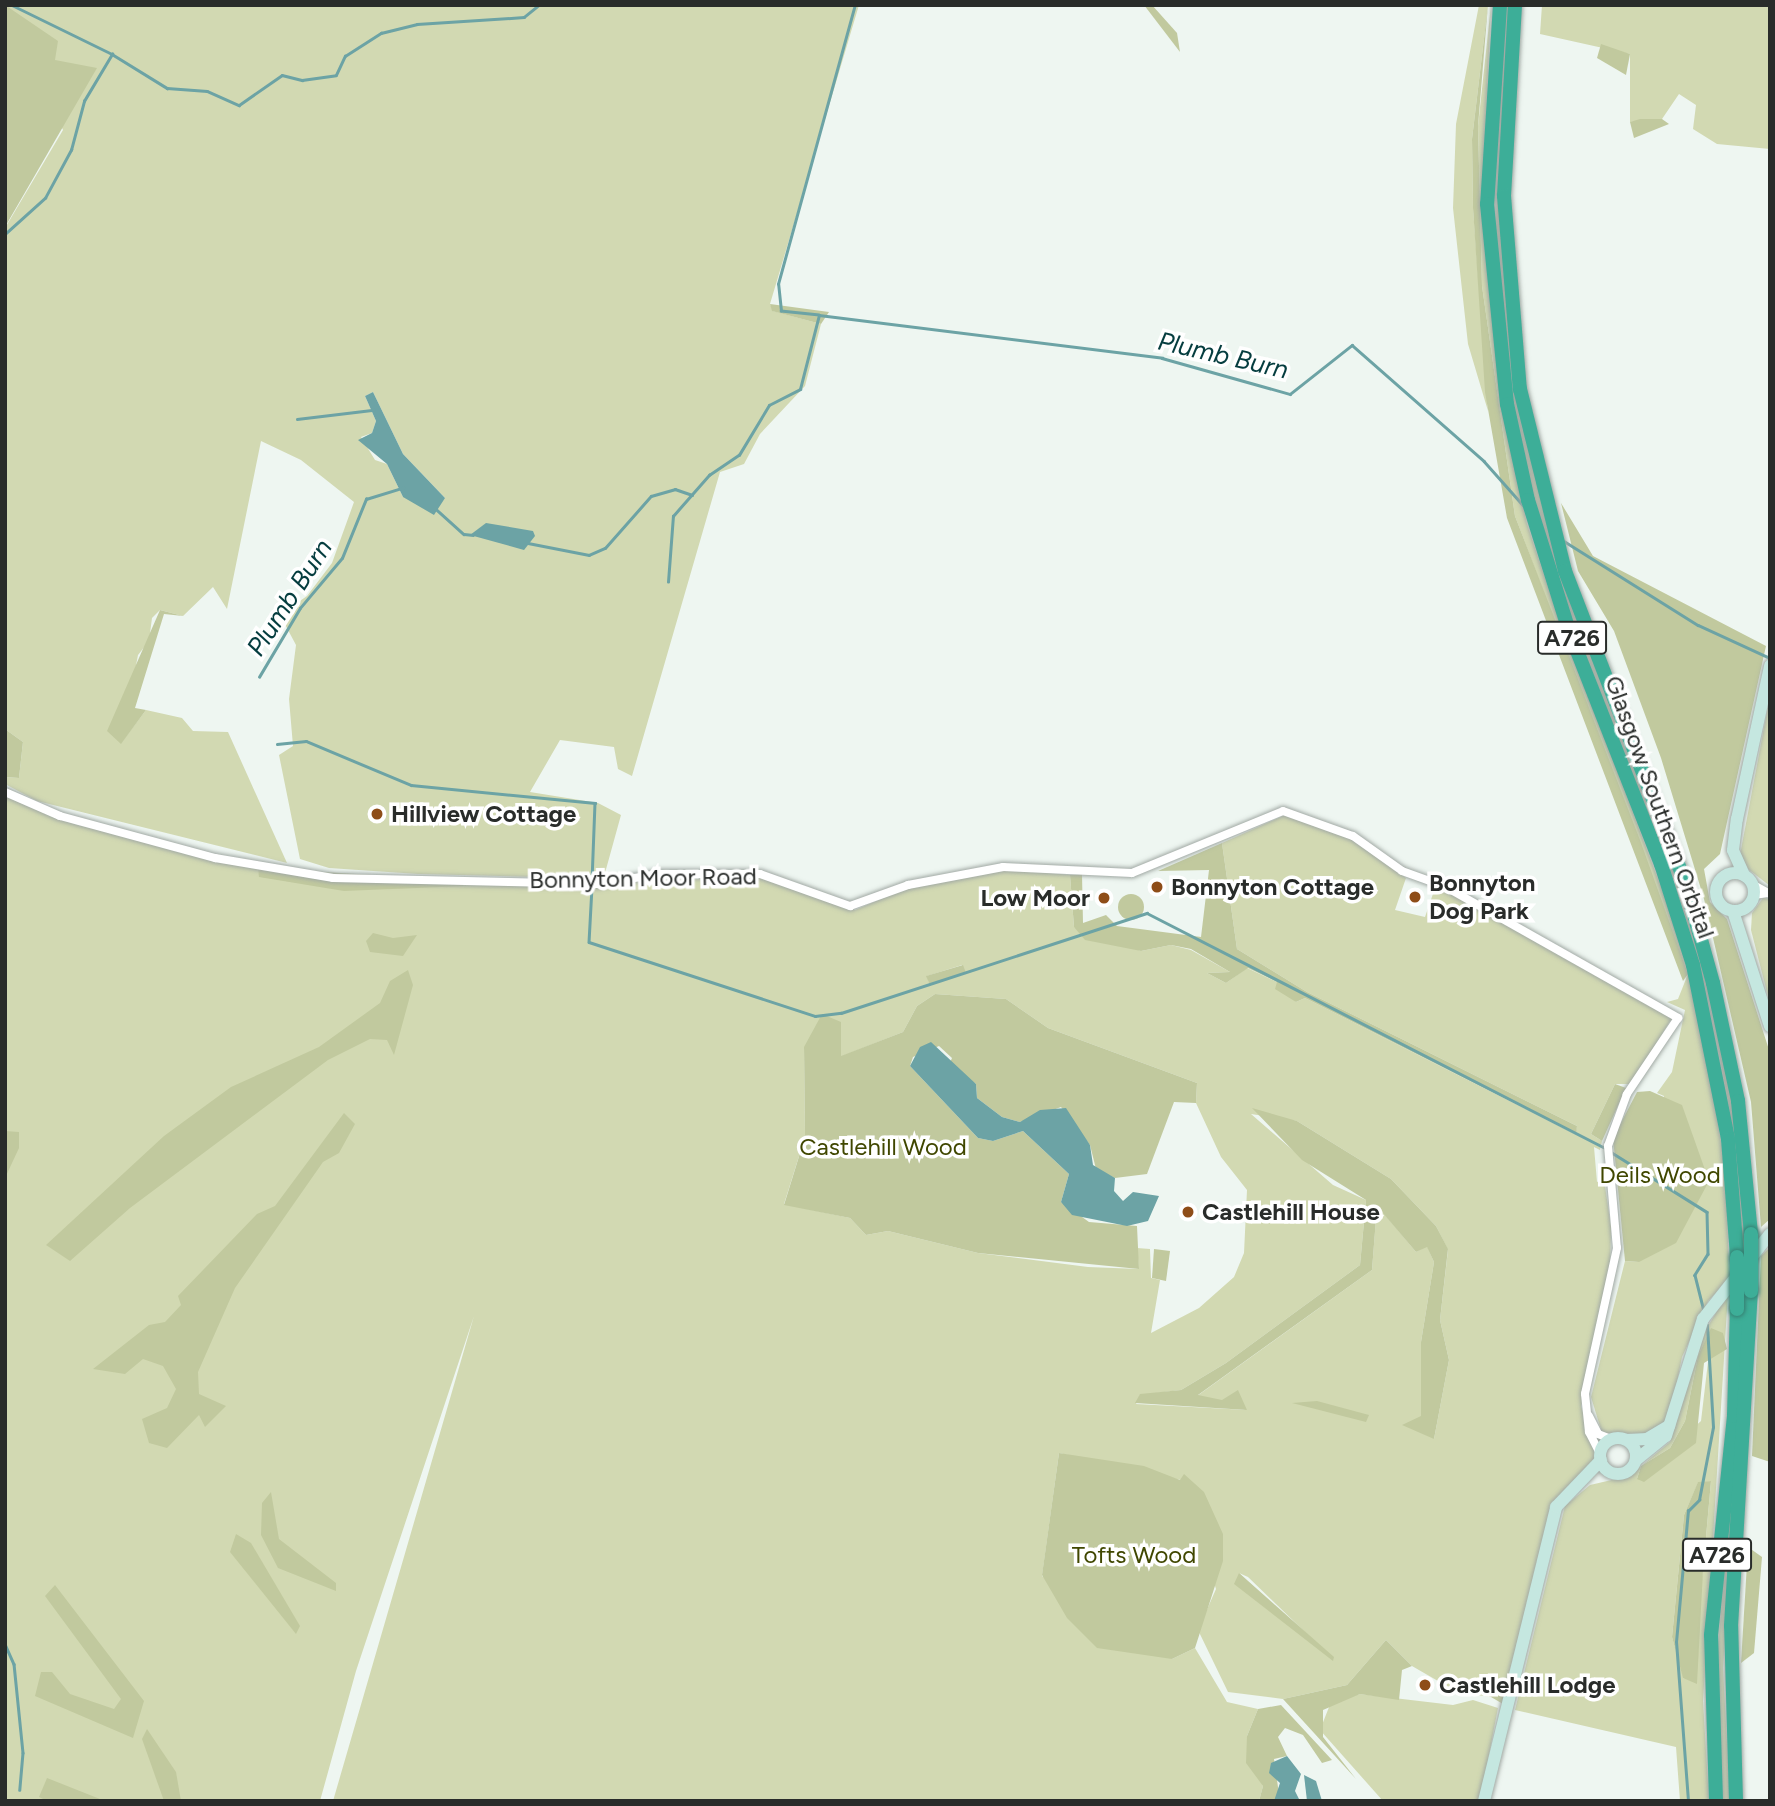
<!DOCTYPE html>
<html>
<head>
<meta charset="utf-8">
<style>
	body { margin:0 }
	#map { position:relative; width:1775px; height:1806px; overflow:hidden; background:#eef6f1; font-family:Figtree,sans-serif }
	div>[style] { position:absolute }
	.green>* { inset:0; background:#d2d9b2 }
	.forest>* { inset:0; background:#c1c99e }
	.round { border-radius:50% }
	.water>* { inset:0; background:#6ca3a5 }
	.stream>* { height:2.5px; margin:-1.25px; padding:0 1.25px; transform-origin:1.25px; border-radius:1.25px; background:#6ca3a5 }
	.roads { filter:drop-shadow(0 0 2px #a1a9a4) drop-shadow(0 0 2px #a1a9a4) }
	.street>* { height:8px; margin:-4px; padding:0 4px; transform-origin:4px; border-radius:4px; background:#fff }
	.secondary>* { height:12px; margin:-6px; padding:0 6px; transform-origin:6px; border-radius:6px; background:#c5e7e0 }
	.secondary>.ring { margin:-6px; padding:0; box-sizing:content-box; background:none; border:12px solid #c5e7e0; border-radius:50% }
	.highway>* { height:14px; margin:-7px; padding:0 7px; transform-origin:7px; border-radius:7px; background:#3dae98 }
	.bridges { filter:drop-shadow(0 0 2px #368072) drop-shadow(0 0 2px #368072) }
	.highway-bridge>* { height:14px; margin:-7px; padding:0 7px; transform-origin:7px; border-radius:7px; background:#3dae98 }
	.dots>* { width:19px; height:19px; translate:-50% -50%; box-sizing:border-box; border:4px solid #fff; border-radius:50% }
	span { translate:-50% -50%; white-space:nowrap; text-align:center; line-height:1.15; -webkit-text-stroke:7px #fff; paint-order:stroke }
	.shield-label span { padding:2px 5px; background:#fff; border:2px solid; border-radius:5px; -webkit-text-stroke-width:0 }
	.shield-label { font-size:23px; color:#292c2a; font-weight:700 }
	.street-label { font-size:24px; color:#292c2a }
	.poi-label { font-size:24px; color:#292c2a; font-weight:700 }
	.left { translate:0 -50%; text-align:left }
	.right { translate:-100% -50%; text-align:right }
	.park-label { font-size:24px; color:#404700 }
	.water-label { font-size:26px; color:#053d3f; font-style:italic }
	.frame { position:absolute; inset:0; border:7px solid #292c2a; pointer-events:none }
</style>
</head>
<body>
<div id="map">
	<div class="green">
		<i style="clip-path:polygon(evenodd,5px 5px,859px 5px,770px 304px,773px 311px,821px 324px,805px 386px,760px 434px,744px 464px,720px 472px,632px 776px,618px 769px,614px 747px,560px 740px,530px 792px,598px 803px,621px 815px,605px 873px,573px 878px,418px 874px,329px 868px,300px 859px,279px 755px,293px 746px,289px 699px,296px 645px,280px 615px,307px 596px,332px 563px,354px 502px,301px 460px,261px 441px,227px 609px,213px 587px,183px 616px,160px 610px,152px 618px,149px 641px,138px 655px,121px 743px,146px 710px,182px 718px,193px 731px,228px 732px,287px 863px,37px 801px,5px 784px,5px 777px,19px 778px,23px 742px,5px 729px,5px 228px,63px 130px,5px 5px,373px 392px,403px 454px,445px 498px,403px 497px,387px 464px,375px 460px,361px 437px,372px 433px,376px 421px,365px 396px,373px 392px)"></i>
		<i style="clip-path:polygon(1479px 5px,1488px 5px,1472px 139px,1473px 208px,1488px 411px,1468px 344px,1453px 208px,1456px 124px)"></i>
		<i style="clip-path:polygon(1491px 5px,1482px 205px,1500px 399px,1527px 524px,1550px 593px,1687px 956px,1726px 1168px,1729px 1279px,1708px 1301px,1682px 1357px,1670px 1417px,1651px 1434px,1602px 1433px,1591px 1397px,1625px 1261px,1639px 1262px,1664px 1096px,1657px 1093px,1672px 1072px,1685px 1010px,1667px 1002px,1678px 999px,1688px 974px,1515px 516px,1482px 286px,1478px 126px)"></i>
		<i style="clip-path:polygon(1506px 5px,1501px 228px,1517px 400px,1554px 554px,1671px 863px,1706px 974px,1735px 1117px,1746px 1245px,1742px 1248px,1735px 1142px,1711px 1006px,1674px 879px,1573px 624px,1532px 492px,1516px 416px,1495px 247px)"></i>
		<i style="clip-path:polygon(1542px 5px,1770px 5px,1770px 149px,1717px 144px,1693px 129px,1696px 105px,1679px 94px,1662px 119px,1630px 122px,1630px 54px,1540px 34px)"></i>
		<i style="clip-path:polygon(1770px 696px,1770px 886px,1743px 865px,1740px 855px)"></i>
		<i style="clip-path:polygon(evenodd,5px 794px,77px 825px,297px 873px,604px 888px,647px 879px,767px 878px,855px 910px,905px 889px,1012px 869px,1070px 875px,1074px 927px,1141px 951px,1171px 945px,1191px 950px,1230px 972px,1207px 973px,1226px 983px,1247px 968px,1277px 982px,1296px 1002px,1305px 998px,1575px 1134px,1577px 1126px,1307px 992px,1237px 949px,1222px 843px,1285px 815px,1352px 838px,1406px 878px,1395px 910px,1425px 917px,1436px 885px,1672px 1018px,1631px 1084px,1615px 1084px,1591px 1134px,1602px 1141px,1600px 1150px,1594px 1147px,1597px 1182px,1604px 1179px,1611px 1227px,1610px 1270px,1581px 1406px,1597px 1458px,1553px 1503px,1508px 1677px,1489px 1684px,1491px 1697px,1457px 1692px,1412px 1666px,1386px 1640px,1347px 1685px,1283px 1699px,1228px 1692px,1198px 1630px,1216px 1589px,1181px 1480px,1059px 1453px,1042px 1576px,1172px 1659px,1195px 1648px,1227px 1702px,1258px 1709px,1247px 1736px,1263px 1786px,1259px 1801px,333px 1801px,474px 1316px,356px 1671px,320px 1801px,5px 1801px,5px 794px,962px 965px,965px 974px,930px 985px,927px 976px,962px 965px,5px 794px,935px 994px,1006px 999px,1048px 1028px,1197px 1083px,1196px 1103px,1221px 1157px,1247px 1190px,1244px 1253px,1234px 1277px,1199px 1308px,1151px 1333px,1160px 1280px,1151px 1278px,1150px 1249px,1137px 1248px,1139px 1269px,1088px 1267px,978px 1253px,888px 1231px,866px 1235px,850px 1218px,784px 1204px,805px 1137px,804px 1047px,840px 1057px,903px 1032px,917px 1006px,935px 994px,5px 794px,1251px 1114px,1297px 1121px,1391px 1179px,1436px 1226px,1448px 1250px,1440px 1320px,1449px 1360px,1434px 1439px,1421px 1416px,1421px 1342px,1434px 1262px,1427px 1246px,1416px 1252px,1377px 1205px,1372px 1270px,1197px 1396px,1247px 1410px,1136px 1404px,1140px 1395px,1181px 1390px,1226px 1363px,1360px 1265px,1366px 1200px,1333px 1185px,1251px 1114px,5px 794px,1239px 1573px,1248px 1577px,1334px 1660px,1239px 1573px)"></i>
		<i style="clip-path:polygon(1763px 898px,1770px 899px,1770px 1004px,1751px 930px,1752px 913px)"></i>
		<i style="clip-path:polygon(1747px 1288px,1723px 1668px,1730px 1801px,1722px 1801px,1716px 1674px)"></i>
		<i style="clip-path:polygon(evenodd,1728px 1293px,1703px 1701px,1709px 1801px,1680px 1801px,1676px 1747px,1515px 1710px,1565px 1506px,1590px 1485px,1629px 1476px,1670px 1442px,1702px 1336px,1728px 1293px,1712px 1328px,1701px 1421px,1637px 1479px,1641px 1466px,1670px 1448px,1685px 1421px,1698px 1356px,1712px 1328px,1728px 1293px,1711px 1481px,1703px 1571px,1684px 1679px,1672px 1637px,1684px 1515px,1698px 1483px,1711px 1481px)"></i>
		<i style="clip-path:polygon(1360px 1694px,1453px 1705px,1473px 1700px,1498px 1708px,1480px 1801px,1383px 1801px,1320px 1730px,1331px 1702px)"></i>
	</div>
	<div class="forest">
		<i style="clip-path:polygon(5px 5px,58px 41px,55px 60px,97px 68px,5px 227px)"></i>
		<i style="clip-path:polygon(1144px 5px,1152px 5px,1177px 33px,1180px 52px)"></i>
		<i style="clip-path:polygon(1488px 5px,1478px 126px,1482px 286px,1515px 516px,1640px 840px,1688px 974px,1683px 981px,1507px 518px,1485px 392px,1473px 208px,1472px 139px)"></i>
		<i style="clip-path:polygon(1601px 44px,1630px 54px,1626px 75px,1597px 58px)"></i>
		<i style="clip-path:polygon(1640px 119px,1662px 119px,1669px 124px,1634px 138px,1630px 122px)"></i>
		<i style="clip-path:polygon(770px 304px,829px 312px,821px 324px,772px 311px)"></i>
		<i style="clip-path:polygon(1561px 503px,1593px 556px,1766px 646px,1720px 854px,1704px 869px,1710px 902px,1727px 919px,1770px 1053px,1770px 1219px,1761px 1227px,1751px 1102px,1704px 899px,1661px 758px,1614px 631px,1578px 571px)"></i>
		<i style="clip-path:polygon(160px 610px,183px 616px,164px 614px,135px 708px,146px 710px,121px 744px,107px 731px)"></i>
		<i style="clip-path:polygon(5px 729px,23px 742px,19px 778px,5px 777px)"></i>
		<i style="clip-path:polygon(1222px 843px,1237px 949px,1307px 992px,1577px 1126px,1576px 1134px,1305px 998px,1296px 1002px,1275px 989px,1277px 982px,1248px 968px,1226px 983px,1207px 973px,1230px 972px,1191px 949px,1171px 945px,1141px 951px,1085px 940px,1074px 927px,1070px 875px,1082px 874px,1083px 923px,1106px 915px,1117px 926px,1201px 937px,1209px 870px,1158px 871px)"></i>
		<i style="clip-path:polygon(258px 868px,455px 880px,464px 886px,344px 891px,259px 877px)"></i>
		<i class="round" style="left:1118px;top:894px;width:26px;height:26px"></i>
		<i style="clip-path:polygon(373px 933px,393px 938px,417px 935px,403px 956px,370px 952px,366px 941px)"></i>
		<i style="clip-path:polygon(963px 965px,966px 973px,930px 985px,926px 976px)"></i>
		<i style="clip-path:polygon(408px 970px,413px 985px,394px 1055px,387px 1040px,370px 1039px,328px 1060px,130px 1208px,70px 1261px,46px 1245px,164px 1136px,231px 1087px,319px 1047px,380px 1003px,390px 981px)"></i>
		<i style="clip-path:polygon(935px 994px,1006px 999px,1048px 1028px,1197px 1083px,1196px 1103px,1174px 1102px,1147px 1174px,1115px 1178px,1096px 1169px,1090px 1145px,1061px 1107px,1020px 1122px,1002px 1117px,977px 1098px,976px 1084px,949px 1065px,952px 1058px,939px 1046px,913px 1057px,910px 1066px,978px 1138px,993px 1141px,1023px 1131px,1069px 1174px,1061px 1202px,1089px 1222px,1137px 1226px,1139px 1269px,978px 1253px,888px 1231px,866px 1235px,850px 1218px,784px 1205px,805px 1137px,804px 1047px,822px 1014px,841px 1022px,841px 1056px,903px 1032px,917px 1006px)"></i>
		<i style="clip-path:polygon(1615px 1084px,1626px 1088px,1602px 1141px,1591px 1134px)"></i>
		<i style="clip-path:polygon(1650px 1091px,1682px 1105px,1709px 1181px,1676px 1243px,1639px 1262px,1625px 1261px,1613px 1138px,1637px 1092px)"></i>
		<i style="clip-path:polygon(1252px 1108px,1297px 1121px,1391px 1179px,1436px 1226px,1448px 1249px,1440px 1320px,1449px 1360px,1434px 1439px,1402px 1425px,1421px 1416px,1421px 1342px,1434px 1262px,1427px 1247px,1416px 1252px,1377px 1206px,1372px 1270px,1198px 1395px,1222px 1400px,1238px 1390px,1247px 1410px,1135px 1403px,1140px 1394px,1181px 1390px,1226px 1363px,1360px 1265px,1366px 1200px,1302px 1160px)"></i>
		<i style="clip-path:polygon(344px 1113px,355px 1124px,339px 1153px,323px 1162px,235px 1288px,198px 1372px,199px 1394px,226px 1406px,205px 1427px,199px 1415px,167px 1448px,149px 1443px,142px 1419px,167px 1408px,176px 1389px,163px 1366px,143px 1359px,125px 1374px,93px 1369px,149px 1325px,165px 1322px,181px 1305px,178px 1296px,257px 1214px,275px 1206px)"></i>
		<i style="clip-path:polygon(5px 1131px,19px 1132px,19px 1148px,5px 1178px)"></i>
		<i style="clip-path:polygon(1770px 1247px,1770px 1462px,1752px 1456px,1761px 1256px)"></i>
		<i style="clip-path:polygon(1154px 1249px,1170px 1251px,1166px 1281px,1152px 1278px)"></i>
		<i style="clip-path:polygon(1711px 1328px,1723px 1333px,1727px 1349px,1704px 1363px,1696px 1443px,1644px 1482px,1637px 1479px,1641px 1466px,1670px 1448px,1685px 1421px,1698px 1356px)"></i>
		<i style="clip-path:polygon(1317px 1401px,1369px 1415px,1366px 1422px,1292px 1403px)"></i>
		<i style="clip-path:polygon(1059px 1453px,1144px 1466px,1180px 1480px,1184px 1474px,1204px 1492px,1223px 1534px,1223px 1561px,1195px 1648px,1172px 1659px,1097px 1648px,1067px 1618px,1042px 1575px)"></i>
		<i style="clip-path:polygon(1711px 1481px,1703px 1571px,1697px 1684px,1683px 1678px,1672px 1637px,1684px 1515px,1698px 1482px)"></i>
		<i style="clip-path:polygon(271px 1492px,279px 1539px,336px 1583px,336px 1591px,278px 1568px,261px 1535px,262px 1503px)"></i>
		<i style="clip-path:polygon(236px 1534px,251px 1543px,300px 1626px,296px 1634px,230px 1552px)"></i>
		<i style="clip-path:polygon(1748px 1547px,1762px 1557px,1754px 1653px,1741px 1663px)"></i>
		<i style="clip-path:polygon(1239px 1573px,1334px 1657px,1333px 1661px,1234px 1584px)"></i>
		<i style="clip-path:polygon(55px 1585px,144px 1701px,133px 1738px,35px 1696px,41px 1672px,52px 1672px,70px 1694px,114px 1709px,121px 1699px,45px 1596px)"></i>
		<i style="clip-path:polygon(1386px 1640px,1412px 1666px,1402px 1670px,1399px 1700px,1360px 1694px,1323px 1710px,1323px 1737px,1356px 1779px,1283px 1699px,1347px 1685px)"></i>
		<i style="clip-path:polygon(1508px 1677px,1503px 1704px,1491px 1697px,1489px 1684px)"></i>
		<i style="clip-path:polygon(1281px 1705px,1332px 1760px,1322px 1763px,1303px 1735px,1285px 1728px,1278px 1737px,1287px 1756px,1274px 1759px,1279px 1794px,1274px 1801px,1259px 1801px,1263px 1786px,1246px 1763px,1247px 1736px,1258px 1709px)"></i>
		<i style="clip-path:polygon(147px 1729px,176px 1772px,181px 1801px,164px 1801px,142px 1739px)"></i>
		<i style="clip-path:polygon(47px 1778px,105px 1801px,47px 1801px,39px 1797px)"></i>
	</div>
	<div class="water">
		<i style="clip-path:polygon(373px 392px,403px 454px,445px 498px,434px 515px,403px 497px,387px 464px,358px 440px,372px 433px,376px 421px,365px 396px)"></i>
		<i style="clip-path:polygon(486px 523px,533px 531px,535px 536px,524px 550px,470px 535px)"></i>
		<i style="clip-path:polygon(931px 1042px,976px 1084px,977px 1098px,1002px 1117px,1020px 1122px,1040px 1110px,1066px 1108px,1090px 1145px,1093px 1165px,1115px 1178px,1114px 1191px,1123px 1201px,1133px 1192px,1159px 1196px,1148px 1221px,1127px 1226px,1072px 1215px,1061px 1202px,1069px 1174px,1023px 1131px,993px 1141px,978px 1138px,910px 1066px,920px 1047px)"></i>
		<i style="clip-path:polygon(1287px 1756px,1301px 1774px,1295px 1791px,1300px 1801px,1274px 1801px,1280px 1783px,1269px 1773px,1271px 1763px)"></i>
		<i style="clip-path:polygon(1304px 1775px,1316px 1781px,1322px 1801px,1307px 1801px)"></i>
	</div>
	<div class="stream">
		<i style="left:12px;top:5px;width:111px;rotate:26.1deg"></i>
		<i style="left:5px;top:234px;width:54px;rotate:-42deg"></i>
		<i style="left:45px;top:198px;width:55px;rotate:-61.6deg"></i>
		<i style="left:71px;top:150px;width:51px;rotate:-75.1deg"></i>
		<i style="left:84px;top:101px;width:55px;rotate:-59.2deg"></i>
		<i style="left:112px;top:54px;width:65px;rotate:31.7deg"></i>
		<i style="left:167px;top:88px;width:40px;rotate:4.3deg"></i>
		<i style="left:207px;top:91px;width:35px;rotate:24deg"></i>
		<i style="left:239px;top:105px;width:52px;rotate:-34.9deg"></i>
		<i style="left:282px;top:75px;width:21px;rotate:14deg"></i>
		<i style="left:302px;top:80px;width:34px;rotate:-8deg"></i>
		<i style="left:336px;top:75px;width:21px;rotate:-65deg"></i>
		<i style="left:345px;top:56px;width:43px;rotate:-32.6deg"></i>
		<i style="left:381px;top:33px;width:37px;rotate:-14deg"></i>
		<i style="left:417px;top:24px;width:107px;rotate:-3.7deg"></i>
		<i style="left:524px;top:17px;width:19px;rotate:-39deg"></i>
		<i style="left:819px;top:315px;width:38px;rotate:-174deg"></i>
		<i style="left:781px;top:311px;width:27px;rotate:-96deg"></i>
		<i style="left:778px;top:284px;width:289px;rotate:-74.6deg"></i>
		<i style="left:297px;top:419px;width:77px;rotate:-6.8deg"></i>
		<i style="left:437px;top:510px;width:36px;rotate:42deg"></i>
		<i style="left:464px;top:534px;width:9px;rotate:6deg"></i>
		<i style="left:1564px;top:541px;width:158px;rotate:32.1deg"></i>
		<i style="left:1698px;top:625px;width:79px;rotate:24.6deg"></i>
		<i style="left:528px;top:543px;width:62px;rotate:11.1deg"></i>
		<i style="left:589px;top:555px;width:17px;rotate:-24deg"></i>
		<i style="left:605px;top:548px;width:69px;rotate:-48.5deg"></i>
		<i style="left:651px;top:496px;width:25px;rotate:-16deg"></i>
		<i style="left:675px;top:489px;width:18px;rotate:19deg"></i>
		<i style="left:668px;top:582px;width:66px;rotate:-85.7deg"></i>
		<i style="left:673px;top:516px;width:55px;rotate:-48.7deg"></i>
		<i style="left:709px;top:475px;width:36px;rotate:-34deg"></i>
		<i style="left:739px;top:455px;width:58px;rotate:-59deg"></i>
		<i style="left:769px;top:405px;width:35px;rotate:-27deg"></i>
		<i style="left:800px;top:389px;width:76px;rotate:-75.6deg"></i>
		<i style="left:819px;top:315px;width:346px;rotate:7.1deg"></i>
		<i style="left:1162px;top:358px;width:133px;rotate:15.7deg"></i>
		<i style="left:1290px;top:394px;width:79px;rotate:-38.3deg"></i>
		<i style="left:1352px;top:345px;width:176px;rotate:41.3deg"></i>
		<i style="left:1484px;top:461px;width:59px;rotate:48.4deg"></i>
		<i style="left:259px;top:677px;width:80px;rotate:-59.3deg"></i>
		<i style="left:300px;top:608px;width:65px;rotate:-50deg"></i>
		<i style="left:342px;top:558px;width:64px;rotate:-67.9deg"></i>
		<i style="left:366px;top:499px;width:39px;rotate:-17deg"></i>
		<i style="left:277px;top:744px;width:29px;rotate:-6deg"></i>
		<i style="left:306px;top:741px;width:114px;rotate:22.7deg"></i>
		<i style="left:411px;top:785px;width:185px;rotate:5.6deg"></i>
		<i style="left:595px;top:803px;width:77px;rotate:92.2deg"></i>
		<i style="left:592px;top:887px;width:55px;rotate:93.1deg"></i>
		<i style="left:589px;top:942px;width:238px;rotate:18.1deg"></i>
		<i style="left:815px;top:1016px;width:26px;rotate:-7deg"></i>
		<i style="left:841px;top:1013px;width:322px;rotate:-18.1deg"></i>
		<i style="left:1147px;top:913px;width:515px;rotate:27.16deg"></i>
		<i style="left:1611px;top:1152px;width:113px;rotate:32deg"></i>
		<i style="left:1707px;top:1212px;width:42px;rotate:88.6deg"></i>
		<i style="left:1708px;top:1254px;width:25px;rotate:122deg"></i>
		<i style="left:1695px;top:1275px;width:38px;rotate:76deg"></i>
		<i style="left:5px;top:1466px;width:40px;rotate:90deg"></i>
		<i style="left:5px;top:1644px;width:22px;rotate:66deg"></i>
		<i style="left:14px;top:1664px;width:89px;rotate:84.2deg"></i>
		<i style="left:23px;top:1753px;width:37px;rotate:95deg"></i>
		<i style="left:1688px;top:1801px;width:159px;rotate:-94.3deg"></i>
		<i style="left:1676px;top:1642px;width:132px;rotate:-84.8deg"></i>
		<i style="left:1688px;top:1511px;width:16px;rotate:-45deg"></i>
		<i style="left:1699px;top:1500px;width:74px;rotate:-79.1deg"></i>
		<i style="left:1713px;top:1427px;width:102px;rotate:-93.4deg"></i>
	</div>
	<div class="roads">
		<div class="street">
			<i style="left:5px;top:792px;width:60px;rotate:23.6deg"></i>
			<i style="left:60px;top:816px;width:161px;rotate:15.2deg"></i>
			<i style="left:215px;top:858px;width:120px;rotate:9.6deg"></i>
			<i style="left:333px;top:878px;width:264px;rotate:1.3deg"></i>
			<i style="left:597px;top:884px;width:63px;rotate:-9.2deg"></i>
			<i style="left:659px;top:874px;width:101px"></i>
			<i style="left:760px;top:874px;width:96px;rotate:19.6deg"></i>
			<i style="left:850px;top:906px;width:62px;rotate:-19.9deg"></i>
			<i style="left:908px;top:885px;width:97px;rotate:-10.7deg"></i>
			<i style="left:1003px;top:867px;width:129px;rotate:2.7deg"></i>
			<i style="left:1132px;top:873px;width:163px;rotate:-22.3deg"></i>
			<i style="left:1283px;top:811px;width:74px;rotate:19.7deg"></i>
			<i style="left:1353px;top:836px;width:60px;rotate:35.5deg"></i>
			<i style="left:1402px;top:871px;width:45px;rotate:19.7deg"></i>
			<i style="left:1444px;top:886px;width:269px;rotate:29.4deg"></i>
			<i style="left:1678px;top:1018px;width:92px;rotate:123.9deg"></i>
			<i style="left:1627px;top:1094px;width:55px;rotate:110.1deg"></i>
			<i style="left:1608px;top:1146px;width:102px;rotate:85deg"></i>
			<i style="left:1617px;top:1248px;width:149px;rotate:102.4deg"></i>
			<i style="left:1585px;top:1394px;width:38px;rotate:84deg"></i>
			<i style="left:1589px;top:1432px;width:25px;rotate:63deg"></i>
			<i style="left:1752px;top:884px;width:21px;rotate:29deg"></i>
			<i style="left:1754px;top:895px;width:14px;rotate:-8deg"></i>
			<i style="left:1589px;top:1416px;width:20px;rotate:63deg"></i>
			<i style="left:1598px;top:1434px;width:14px;rotate:21deg"></i>
		</div>
		<div class="secondary">
			<i class="ring" style="left:1716px;top:873px;width:26px;height:26px"></i>
			<i style="left:1744px;top:875px;width:27px;rotate:-114deg"></i>
			<i style="left:1733px;top:850px;width:31px;rotate:-83deg"></i>
			<i style="left:1737px;top:819px;width:157px;rotate:-77.8deg"></i>
			<i style="left:1733px;top:911px;width:121px;rotate:72.2deg"></i>
			<i class="ring" style="left:1600px;top:1438px;width:24px;height:24px"></i>
			<i style="left:1628px;top:1440px;width:19px;rotate:-3deg"></i>
			<i style="left:1647px;top:1439px;width:26px;rotate:-31deg"></i>
			<i style="left:1636px;top:1460px;width:38px;rotate:-39deg"></i>
			<i style="left:1666px;top:1436px;width:123px;rotate:-72.5deg"></i>
			<i style="left:1703px;top:1319px;width:108px;rotate:-51.8deg"></i>
			<i style="left:1484px;top:1801px;width:303px;rotate:-76.2deg"></i>
			<i style="left:1556px;top:1507px;width:65px;rotate:-46.2deg"></i>
		</div>
		<div class="highway">
			<i style="left:1500px;top:5px;width:199px;rotate:93.7deg"></i>
			<i style="left:1487px;top:204px;width:201px;rotate:84.3deg"></i>
			<i style="left:1507px;top:404px;width:98px;rotate:77.7deg"></i>
			<i style="left:1528px;top:500px;width:134px;rotate:72.6deg"></i>
			<i style="left:1568px;top:628px;width:254px;rotate:68.5deg"></i>
			<i style="left:1661px;top:864px;width:106px;rotate:72.4deg"></i>
			<i style="left:1693px;top:965px;width:177px;rotate:78.6deg"></i>
			<i style="left:1728px;top:1139px;width:118px;rotate:85.6deg"></i>
			<i style="left:1515px;top:5px;width:191px;rotate:93.3deg"></i>
			<i style="left:1504px;top:196px;width:194px;rotate:85.3deg"></i>
			<i style="left:1520px;top:389px;width:187px;rotate:76.1deg"></i>
			<i style="left:1565px;top:571px;width:333px;rotate:68.9deg"></i>
			<i style="left:1685px;top:882px;width:105px;rotate:74.5deg"></i>
			<i style="left:1713px;top:983px;width:121px;rotate:78deg"></i>
			<i style="left:1738px;top:1101px;width:134px;rotate:84.4deg"></i>
			<i style="left:1716px;top:1801px;width:166px;rotate:-91.7deg"></i>
			<i style="left:1711px;top:1635px;width:220px;rotate:-84deg"></i>
			<i style="left:1734px;top:1416px;width:107px;rotate:-88.4deg"></i>
			<i style="left:1736px;top:1801px;width:175px;rotate:-91.6deg"></i>
			<i style="left:1731px;top:1626px;width:336px;rotate:-86.6deg"></i>
		</div>
	</div>
	<div class="bridges">
		<div class="highway-bridge">
			<i style="left:1751px;top:1234px;width:57px;rotate:90deg"></i>
			<i style="left:1737px;top:1257px;width:52px;rotate:90deg"></i>
		</div>
	</div>
	<div class="dots">
		<i style="left:377px;top:814px;background:#8e4d18"></i>
		<i style="left:1157px;top:887px;background:#8e4d18"></i>
		<i style="left:1415px;top:897px;background:#8e4d18"></i>
		<i style="left:1104px;top:898px;background:#8e4d18"></i>
		<i style="left:1188px;top:1212px;background:#8e4d18"></i>
		<i style="left:1425px;top:1685px;background:#8e4d18"></i>
	</div>
	<div class="shield-label">
		<span style="left:1572px;top:638px">A726</span>
		<span style="left:1717px;top:1555px">A726</span>
	</div>
	<div class="street-label">
		<span style="left:1660px;top:807px;rotate:70deg">Glasgow Southern Orbital</span>
		<span style="left:643px;top:878px;rotate:-1deg">Bonnyton Moor Road</span>
	</div>
	<div class="poi-label">
		<span class="left" style="left:391px;top:814px">Hillview Cottage</span>
		<span class="left" style="left:1429px;top:897px">Bonnyton<br>Dog Park</span>
		<span class="left" style="left:1171px;top:887px">Bonnyton Cottage</span>
		<span class="right" style="left:1090px;top:898px">Low Moor</span>
		<span class="left" style="left:1202px;top:1212px">Castlehill House</span>
		<span class="left" style="left:1439px;top:1685px">Castlehill Lodge</span>
	</div>
	<div class="park-label">
		<span style="left:883px;top:1147px">Castlehill Wood</span>
		<span style="left:1660px;top:1175px">Deils Wood</span>
		<span style="left:1134px;top:1555px">Tofts Wood</span>
	</div>
	<div class="water-label">
		<span style="left:1223px;top:356px;rotate:13deg">Plumb Burn</span>
		<span style="left:290px;top:598px;rotate:-57deg">Plumb Burn</span>
	</div>
	<div class="frame"></div>
</div>
</body>
</html>
